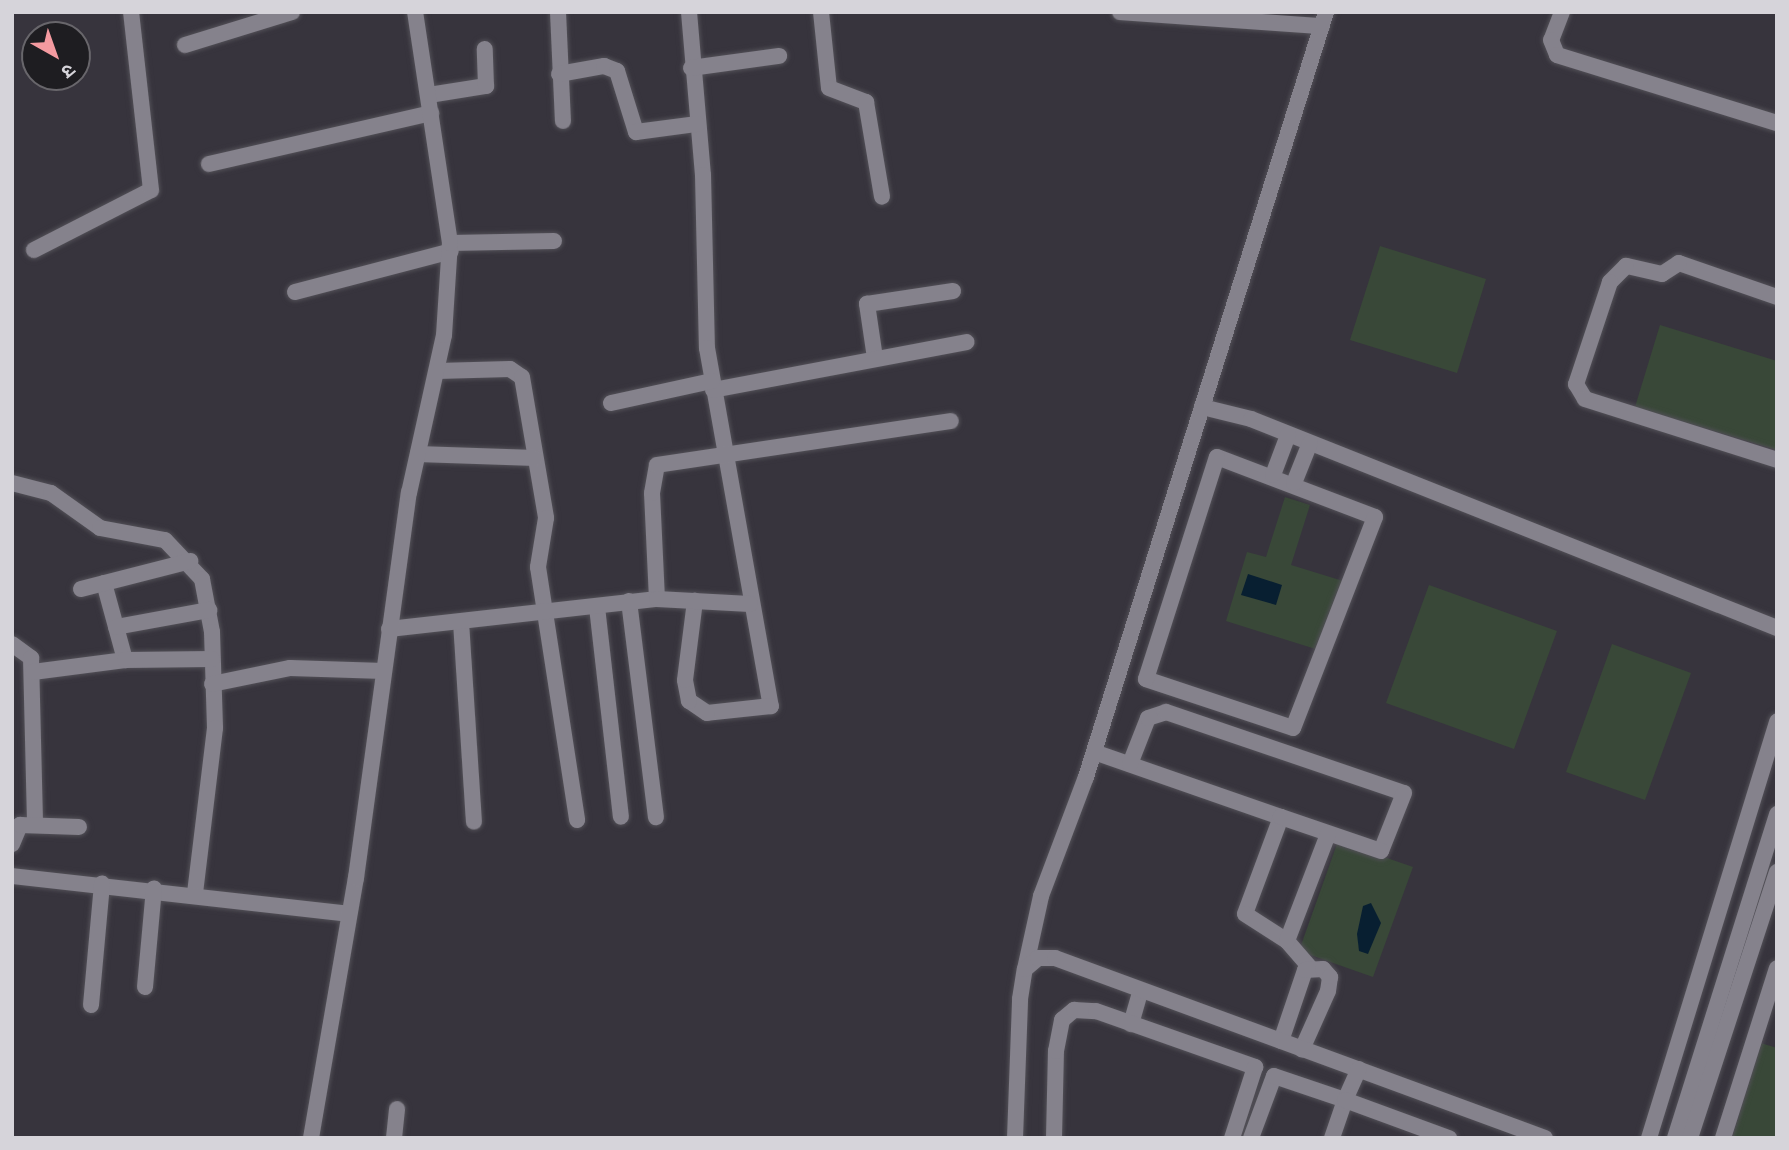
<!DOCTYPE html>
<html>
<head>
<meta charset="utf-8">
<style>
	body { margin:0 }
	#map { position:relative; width:1789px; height:1150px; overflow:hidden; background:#37343d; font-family:Helvetica,"Noto Sans Devanagari",sans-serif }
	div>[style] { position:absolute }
	.green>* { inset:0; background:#394838 }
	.water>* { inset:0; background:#081f31 }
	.roads { filter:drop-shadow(0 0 2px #525057) drop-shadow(0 0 2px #525057) }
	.minor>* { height:16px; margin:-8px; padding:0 8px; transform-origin:8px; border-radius:8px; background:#85828c }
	span { translate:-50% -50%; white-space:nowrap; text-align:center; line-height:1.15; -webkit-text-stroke:5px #1e1d21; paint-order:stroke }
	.frame { position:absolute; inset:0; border:14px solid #d6d4da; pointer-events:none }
	.north { position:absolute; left:21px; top:21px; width:70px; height:70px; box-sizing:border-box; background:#1e1d21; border:2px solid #68666b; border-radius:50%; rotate:140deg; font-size:19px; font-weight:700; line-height:28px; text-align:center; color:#d6d4da }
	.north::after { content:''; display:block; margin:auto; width:24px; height:32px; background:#f49aa0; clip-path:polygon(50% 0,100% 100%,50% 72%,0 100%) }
</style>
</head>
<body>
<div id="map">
	<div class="green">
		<i style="clip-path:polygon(1380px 246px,1486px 279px,1457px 373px,1350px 340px)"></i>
		<i style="clip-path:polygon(1660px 325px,1777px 361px,1777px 450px,1635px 407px)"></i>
		<i style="clip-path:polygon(1285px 497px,1310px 505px,1291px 565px,1343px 581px,1322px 651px,1226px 621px,1247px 552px,1266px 557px)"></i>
		<i style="clip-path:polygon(1429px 585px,1557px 631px,1514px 749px,1386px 703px)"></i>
		<i style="clip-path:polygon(1612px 644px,1691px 673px,1645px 800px,1566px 772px)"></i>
		<i style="clip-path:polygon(1338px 841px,1413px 867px,1373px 977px,1299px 951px)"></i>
		<i style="clip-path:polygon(1761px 1043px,1777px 1048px,1777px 1138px,1732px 1138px)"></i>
	</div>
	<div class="water">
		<i style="clip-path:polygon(1248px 574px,1282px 585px,1276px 605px,1241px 595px)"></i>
		<i style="clip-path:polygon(1371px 903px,1381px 923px,1368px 954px,1359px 951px,1357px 934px,1363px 906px)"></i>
	</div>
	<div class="roads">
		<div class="minor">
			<i style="left:558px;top:12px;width:109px;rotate:87.4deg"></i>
			<i style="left:689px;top:12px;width:164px;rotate:85.1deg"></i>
			<i style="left:703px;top:175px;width:173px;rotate:88.7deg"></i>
			<i style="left:707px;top:348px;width:364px;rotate:79.9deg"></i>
			<i style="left:771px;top:706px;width:64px;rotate:173.8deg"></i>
			<i style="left:707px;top:713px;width:22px;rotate:-146deg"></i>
			<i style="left:689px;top:701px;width:21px;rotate:-101deg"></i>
			<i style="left:685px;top:680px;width:80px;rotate:-82.8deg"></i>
			<i style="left:821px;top:12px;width:76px;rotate:84deg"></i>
			<i style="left:829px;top:88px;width:40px;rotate:21deg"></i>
			<i style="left:866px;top:102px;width:96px;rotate:80.4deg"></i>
			<i style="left:1120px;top:12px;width:202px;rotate:4deg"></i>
			<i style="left:1562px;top:12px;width:30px;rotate:111deg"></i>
			<i style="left:1551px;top:40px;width:16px;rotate:68deg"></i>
			<i style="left:1557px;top:55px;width:230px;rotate:17.2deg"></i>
			<i style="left:185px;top:45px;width:112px;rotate:-17.1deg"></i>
			<i style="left:691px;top:68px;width:89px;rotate:-7.8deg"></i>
			<i style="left:559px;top:74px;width:46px;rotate:-10.1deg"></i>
			<i style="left:604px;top:66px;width:14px;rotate:21deg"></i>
			<i style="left:617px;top:71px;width:64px;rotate:72.7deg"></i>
			<i style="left:636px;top:132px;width:62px;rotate:-7.5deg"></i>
			<i style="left:429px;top:95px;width:58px;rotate:-9deg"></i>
			<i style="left:486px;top:86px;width:37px;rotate:-92deg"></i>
			<i style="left:209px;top:164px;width:228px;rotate:-12.9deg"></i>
			<i style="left:450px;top:243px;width:104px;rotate:-1.1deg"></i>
			<i style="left:34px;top:250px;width:131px;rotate:-27.1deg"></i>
			<i style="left:151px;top:190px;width:179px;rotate:-96.4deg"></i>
			<i style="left:295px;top:292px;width:161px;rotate:-14.7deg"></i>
			<i style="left:1777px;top:297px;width:104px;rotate:-160.9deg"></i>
			<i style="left:1679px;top:263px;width:20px;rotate:147deg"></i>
			<i style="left:1662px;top:274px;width:37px;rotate:-167deg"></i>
			<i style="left:1626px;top:266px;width:23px;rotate:135deg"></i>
			<i style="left:1610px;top:282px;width:108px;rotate:108.4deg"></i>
			<i style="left:1576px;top:384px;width:17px;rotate:59deg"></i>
			<i style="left:1585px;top:399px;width:201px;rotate:17.6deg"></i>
			<i style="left:875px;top:358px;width:55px;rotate:-98.4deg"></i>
			<i style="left:867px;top:304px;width:87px;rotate:-8.6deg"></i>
			<i style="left:437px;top:371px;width:73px;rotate:-1.6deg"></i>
			<i style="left:510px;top:369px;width:14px;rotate:34deg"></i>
			<i style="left:522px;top:377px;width:143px;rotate:80.3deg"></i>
			<i style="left:546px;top:518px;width:50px;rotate:99.3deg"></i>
			<i style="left:538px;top:567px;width:256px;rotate:81.2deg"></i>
			<i style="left:713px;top:390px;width:258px;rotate:-10.7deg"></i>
			<i style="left:611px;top:403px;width:103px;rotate:-12.3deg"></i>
			<i style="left:1202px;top:407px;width:50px;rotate:13.8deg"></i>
			<i style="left:1251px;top:419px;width:566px;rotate:21.67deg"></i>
			<i style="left:418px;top:454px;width:117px;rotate:2deg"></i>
			<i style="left:1217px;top:457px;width:169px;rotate:20.8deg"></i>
			<i style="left:1375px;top:517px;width:226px;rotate:111.2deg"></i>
			<i style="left:1293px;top:728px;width:155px;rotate:-161.6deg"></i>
			<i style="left:1146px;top:679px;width:233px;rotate:-72.3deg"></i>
			<i style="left:1273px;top:475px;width:43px;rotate:-69.4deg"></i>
			<i style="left:12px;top:483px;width:40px;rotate:14.4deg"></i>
			<i style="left:51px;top:493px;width:60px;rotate:35.5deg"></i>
			<i style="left:100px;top:528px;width:66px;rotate:10.5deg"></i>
			<i style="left:165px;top:540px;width:54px;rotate:46.5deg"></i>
			<i style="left:202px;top:579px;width:54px;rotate:79.3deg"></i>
			<i style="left:212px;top:632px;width:96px;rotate:88.2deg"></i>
			<i style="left:215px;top:728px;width:166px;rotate:96.9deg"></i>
			<i style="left:1294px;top:483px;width:43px;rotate:-68.2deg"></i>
			<i style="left:104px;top:583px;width:80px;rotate:74.7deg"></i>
			<i style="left:81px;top:589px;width:113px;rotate:-14.4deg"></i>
			<i style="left:657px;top:599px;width:106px;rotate:-92.7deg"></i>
			<i style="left:652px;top:493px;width:28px;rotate:-80deg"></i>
			<i style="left:657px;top:465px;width:297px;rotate:-8.5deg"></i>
			<i style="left:629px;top:601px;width:218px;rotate:82.9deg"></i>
			<i style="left:597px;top:607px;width:211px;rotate:83.5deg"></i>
			<i style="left:461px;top:622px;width:200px;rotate:86.3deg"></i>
			<i style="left:116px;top:627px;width:95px;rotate:-10.4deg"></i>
			<i style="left:389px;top:629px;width:270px;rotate:-6.4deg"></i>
			<i style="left:657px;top:599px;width:93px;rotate:3.1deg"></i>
			<i style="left:12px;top:644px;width:24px;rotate:36deg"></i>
			<i style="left:31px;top:658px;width:165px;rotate:88.6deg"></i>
			<i style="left:33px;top:672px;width:93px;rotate:-7.4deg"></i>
			<i style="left:125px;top:660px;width:87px;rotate:-0.7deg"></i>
			<i style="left:212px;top:684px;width:80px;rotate:-11.6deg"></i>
			<i style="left:290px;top:668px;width:94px;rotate:1.8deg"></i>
			<i style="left:1094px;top:752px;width:198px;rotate:19.2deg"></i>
			<i style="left:1281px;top:817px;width:103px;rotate:110.4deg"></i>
			<i style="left:1245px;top:914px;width:50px;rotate:32.7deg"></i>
			<i style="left:1287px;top:941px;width:35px;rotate:49deg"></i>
			<i style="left:1130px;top:764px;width:49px;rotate:-68.6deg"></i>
			<i style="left:1148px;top:718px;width:19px;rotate:-18deg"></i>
			<i style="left:1166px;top:712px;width:251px;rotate:18.8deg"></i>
			<i style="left:1404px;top:793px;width:62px;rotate:111.6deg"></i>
			<i style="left:1381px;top:851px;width:106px;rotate:-161.2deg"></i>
			<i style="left:12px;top:844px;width:21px;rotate:-67deg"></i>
			<i style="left:20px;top:825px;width:59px;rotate:1.9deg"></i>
			<i style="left:12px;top:876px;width:339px;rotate:6.4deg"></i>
			<i style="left:1287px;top:941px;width:115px;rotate:-69deg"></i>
			<i style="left:1025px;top:969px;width:75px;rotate:-77.6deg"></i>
			<i style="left:1041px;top:896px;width:127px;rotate:-69.3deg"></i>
			<i style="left:1086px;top:777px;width:802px;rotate:-72.58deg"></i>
			<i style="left:145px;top:987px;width:99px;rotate:-84.8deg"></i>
			<i style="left:91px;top:1005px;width:122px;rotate:-84.8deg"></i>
			<i style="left:1131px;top:1024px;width:35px;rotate:-74deg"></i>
			<i style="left:1281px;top:1041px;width:75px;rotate:-71.3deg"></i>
			<i style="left:1305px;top:970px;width:18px;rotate:-3deg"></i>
			<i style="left:1323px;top:969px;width:11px;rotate:49deg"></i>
			<i style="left:1330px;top:977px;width:14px;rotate:98deg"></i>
			<i style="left:1328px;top:991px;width:64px;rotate:114.1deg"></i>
			<i style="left:311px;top:1138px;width:264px;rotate:-80.2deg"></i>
			<i style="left:356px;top:878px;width:389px;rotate:-82.2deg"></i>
			<i style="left:409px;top:493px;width:162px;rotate:-77.5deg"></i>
			<i style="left:444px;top:335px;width:92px;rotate:-86.3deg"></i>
			<i style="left:450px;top:243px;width:234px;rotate:-98.6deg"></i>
			<i style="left:394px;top:1138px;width:29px;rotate:-84deg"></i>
			<i style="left:1015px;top:1138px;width:139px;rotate:-87.9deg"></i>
			<i style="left:1020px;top:999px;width:30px;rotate:-81deg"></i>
			<i style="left:1025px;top:969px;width:17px;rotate:-40deg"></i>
			<i style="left:1038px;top:958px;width:17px"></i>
			<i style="left:1055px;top:958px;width:522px;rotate:20.17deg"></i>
			<i style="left:1054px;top:1138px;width:87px;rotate:-88.7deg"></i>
			<i style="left:1056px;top:1051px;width:32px;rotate:-79deg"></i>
			<i style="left:1062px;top:1020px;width:16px;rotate:-40deg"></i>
			<i style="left:1074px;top:1010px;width:22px;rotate:3deg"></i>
			<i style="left:1096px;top:1011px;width:169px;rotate:19.4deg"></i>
			<i style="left:1255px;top:1067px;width:75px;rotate:107.9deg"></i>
			<i style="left:1251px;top:1138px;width:66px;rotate:-69.6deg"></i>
			<i style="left:1274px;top:1076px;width:75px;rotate:18.7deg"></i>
			<i style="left:1345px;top:1100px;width:34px;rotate:-66deg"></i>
			<i style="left:1332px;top:1138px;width:40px;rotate:-71.1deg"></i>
			<i style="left:1345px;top:1100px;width:111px;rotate:20.1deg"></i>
			<i style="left:1649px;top:1138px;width:436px;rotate:-72.9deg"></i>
			<i style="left:1675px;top:1138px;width:340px;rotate:-72.5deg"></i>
			<i style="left:1690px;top:1138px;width:280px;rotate:-71.9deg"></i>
			<i style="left:1723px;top:1138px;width:178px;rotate:-72.4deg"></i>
		</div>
	</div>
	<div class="frame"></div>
	<div class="north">उ</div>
</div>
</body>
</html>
